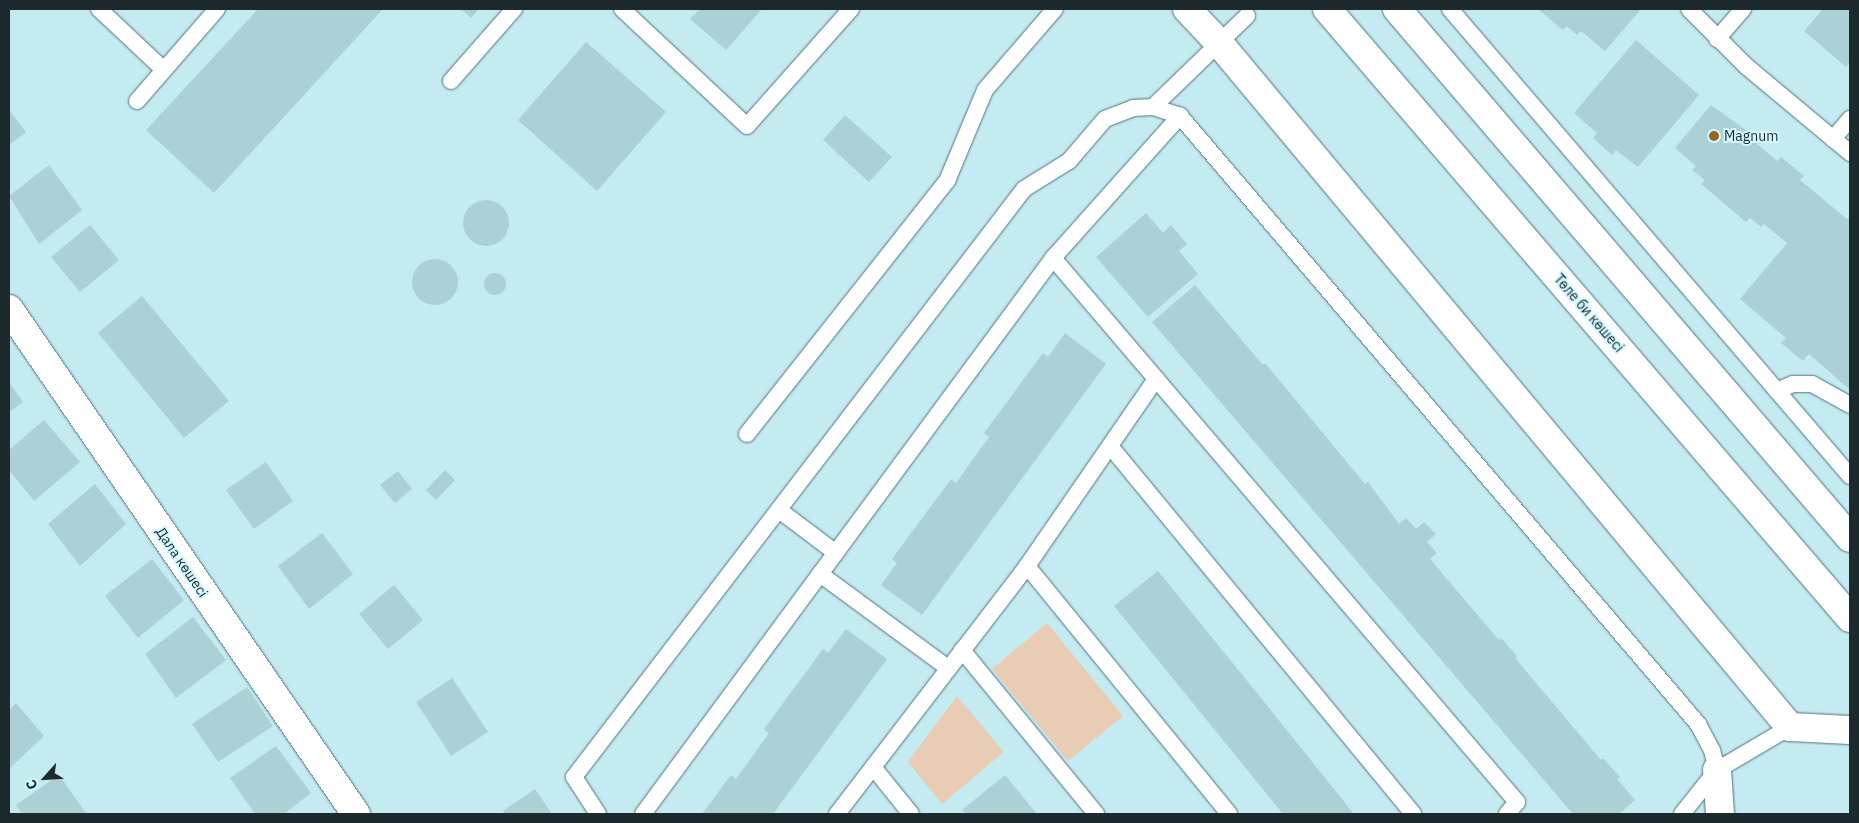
<!DOCTYPE html>
<html>
<head>
<meta charset="utf-8">
<style>
	body { margin:0 }
	#map { position:relative; width:1859px; height:823px; overflow:hidden; background:#c5ebf2; font-family:"IBM Plex Sans",sans-serif }
	div>[style] { position:absolute }
	.green>* { inset:0; background:#e8ccb4 }
	.building>* { inset:0; background:#abd0d6 }
	.round { border-radius:50% }
	.roads { filter:drop-shadow(0 0 1px #517379) drop-shadow(0 0 1px #517379) }
	.service>* { height:16px; margin:-8px; padding:0 8px; transform-origin:8px; border-radius:8px; background:#fff }
	.minor>* { height:28px; margin:-14px; padding:0 14px; transform-origin:14px; border-radius:14px; background:#fff }
	.secondary>* { height:28px; margin:-14px; padding:0 14px; transform-origin:14px; border-radius:14px; background:#fff }
	.dots>* { width:14px; height:14px; translate:-50% -50%; box-sizing:border-box; border:2px solid #d2f8ff; border-radius:50% }
	span { translate:-50% -50%; white-space:nowrap; text-align:center; line-height:1.15; -webkit-text-stroke:4px #d2f8ff; paint-order:stroke }
	.poi-label { font-size:14px; color:#1c2a2d }
	.left { translate:0 -50%; text-align:left }
	.street-label { font-size:14px; color:#1c2a2d }
	.frame { position:absolute; inset:0; border:10px solid #1c2a2d; pointer-events:none }
	.north { position:absolute; left:20px; top:753px; width:50px; height:50px; -webkit-text-stroke:4px #d2f8ff; paint-order:stroke; rotate:244deg; font-size:14px; font-weight:700; line-height:20px; text-align:center; color:#1c2a2d }
	.north::after { content:''; display:block; margin:auto; width:18px; height:22px; background:#1c2a2d; clip-path:polygon(50% 0,100% 100%,50% 72%,0 100%) }
</style>
</head>
<body>
<div id="map">
	<div class="green">
		<i style="clip-path:polygon(1047px 623px,1123px 716px,1068px 761px,992px 669px)"></i>
		<i style="clip-path:polygon(957px 696px,1004px 752px,942px 804px,908px 762px)"></i>
	</div>
	<div class="building">
		<i style="clip-path:polygon(258px 9px,383px 9px,214px 193px,146px 130px)"></i>
		<i style="clip-path:polygon(461px 9px,479px 9px,471px 18px)"></i>
		<i style="clip-path:polygon(700px 9px,762px 9px,726px 50px,690px 19px)"></i>
		<i style="clip-path:polygon(1538px 9px,1641px 9px,1605px 51px,1581px 31px,1577px 35px,1567px 26px,1563px 30px)"></i>
		<i style="clip-path:polygon(1823px 9px,1850px 9px,1850px 62px,1846px 67px,1804px 31px)"></i>
		<i style="clip-path:polygon(1636px 40px,1699px 95px,1638px 167px,1616px 150px,1612px 155px,1593px 138px,1597px 133px,1574px 113px)"></i>
		<i style="clip-path:polygon(586px 42px,666px 112px,597px 191px,518px 120px)"></i>
		<i style="clip-path:polygon(1711px 105px,1760px 140px,1757px 144px,1777px 161px,1781px 157px,1804px 176px,1800px 180px,1847px 219px,1850px 216px,1850px 390px,1809px 354px,1803px 361px,1781px 343px,1786px 338px,1740px 299px,1787px 243px,1764px 224px,1761px 227px,1750px 218px,1746px 222px,1701px 184px,1705px 180px,1692px 170px,1696px 166px,1675px 148px)"></i>
		<i style="clip-path:polygon(9px 110px,26px 132px,9px 145px)"></i>
		<i style="clip-path:polygon(845px 115px,892px 157px,869px 182px,823px 140px)"></i>
		<i style="clip-path:polygon(49px 165px,82px 210px,39px 244px,9px 196px)"></i>
		<i class="round" style="left:463px;top:200px;width:46px;height:46px"></i>
		<i style="clip-path:polygon(1146px 213px,1163px 233px,1171px 225px,1187px 244px,1179px 251px,1198px 274px,1148px 317px,1096px 257px)"></i>
		<i style="clip-path:polygon(90px 225px,119px 260px,80px 292px,51px 257px)"></i>
		<i class="round" style="left:412px;top:259px;width:46px;height:46px"></i>
		<i class="round" style="left:484px;top:273px;width:22px;height:22px"></i>
		<i style="clip-path:polygon(1195px 285px,1263px 365px,1265px 363px,1365px 484px,1368px 482px,1399px 524px,1406px 518px,1416px 529px,1424px 522px,1436px 534px,1427px 542px,1437px 553px,1430px 559px,1499px 640px,1501px 638px,1517px 656px,1515px 658px,1601px 760px,1603px 758px,1620px 777px,1617px 779px,1635px 800px,1619px 814px,1573px 814px,1152px 322px)"></i>
		<i style="clip-path:polygon(142px 296px,229px 401px,184px 438px,98px 333px)"></i>
		<i style="clip-path:polygon(1065px 333px,1106px 364px,922px 615px,881px 585px,897px 563px,892px 559px,951px 479px,956px 483px,973px 459px,989px 437px,984px 433px,1043px 353px,1048px 357px)"></i>
		<i style="clip-path:polygon(9px 382px,23px 402px,9px 412px)"></i>
		<i style="clip-path:polygon(44px 420px,80px 462px,34px 501px,9px 470px,9px 450px)"></i>
		<i style="clip-path:polygon(266px 462px,293px 501px,254px 529px,226px 490px)"></i>
		<i style="clip-path:polygon(445px 470px,455px 480px,436px 500px,426px 490px)"></i>
		<i style="clip-path:polygon(398px 471px,412px 489px,395px 503px,380px 485px)"></i>
		<i style="clip-path:polygon(95px 484px,126px 524px,80px 566px,48px 524px)"></i>
		<i style="clip-path:polygon(322px 533px,353px 574px,309px 609px,278px 566px)"></i>
		<i style="clip-path:polygon(152px 559px,184px 600px,138px 638px,105px 596px)"></i>
		<i style="clip-path:polygon(1158px 571px,1257px 693px,1354px 814px,1283px 814px,1114px 606px)"></i>
		<i style="clip-path:polygon(394px 585px,423px 620px,388px 649px,359px 614px)"></i>
		<i style="clip-path:polygon(193px 617px,226px 660px,176px 698px,145px 654px)"></i>
		<i style="clip-path:polygon(846px 629px,887px 659px,773px 814px,702px 814px,731px 775px,736px 779px,769px 733px,764px 729px,823px 649px,828px 653px)"></i>
		<i style="clip-path:polygon(452px 678px,488px 732px,451px 756px,416px 702px)"></i>
		<i style="clip-path:polygon(247px 687px,273px 726px,218px 762px,192px 724px)"></i>
		<i style="clip-path:polygon(16px 703px,44px 736px,9px 769px,9px 710px)"></i>
		<i style="clip-path:polygon(276px 746px,311px 793px,284px 814px,255px 814px,230px 778px)"></i>
		<i style="clip-path:polygon(59px 775px,86px 813px,22px 814px,16px 805px)"></i>
		<i style="clip-path:polygon(1005px 775px,1037px 814px,966px 814px,962px 810px)"></i>
		<i style="clip-path:polygon(535px 789px,552px 814px,505px 814px,503px 811px)"></i>
	</div>
	<div class="roads">
		<div class="service">
			<i style="left:99px;top:9px;width:88px;rotate:43.2deg"></i>
			<i style="left:622px;top:9px;width:171px;rotate:43.1deg"></i>
			<i style="left:747px;top:126px;width:157px;rotate:-48.4deg"></i>
			<i style="left:1450px;top:9px;width:615px;rotate:49.42deg"></i>
			<i style="left:1689px;top:9px;width:81px;rotate:45deg"></i>
			<i style="left:1746px;top:66px;width:136px;rotate:39.9deg"></i>
			<i style="left:1717px;top:39px;width:40px;rotate:-49deg"></i>
			<i style="left:451px;top:81px;width:96px;rotate:-48.8deg"></i>
			<i style="left:137px;top:101px;width:122px;rotate:-49deg"></i>
			<i style="left:1153px;top:107px;width:131px;rotate:-44.1deg"></i>
			<i style="left:1833px;top:139px;width:26px;rotate:-50deg"></i>
			<i style="left:1053px;top:258px;width:715px;rotate:49.54deg"></i>
			<i style="left:1517px;top:802px;width:16px;rotate:130deg"></i>
			<i style="left:1777px;top:391px;width:17px;rotate:-24deg"></i>
			<i style="left:1793px;top:384px;width:19px"></i>
			<i style="left:1812px;top:384px;width:43px;rotate:28.9deg"></i>
			<i style="left:747px;top:434px;width:323px;rotate:-51.7deg"></i>
			<i style="left:947px;top:181px;width:99px;rotate:-67.3deg"></i>
			<i style="left:985px;top:90px;width:107px;rotate:-49.2deg"></i>
			<i style="left:1110px;top:446px;width:477px;rotate:50.5deg"></i>
			<i style="left:779px;top:510px;width:71px;rotate:37deg"></i>
			<i style="left:1027px;top:566px;width:320px;rotate:50.8deg"></i>
			<i style="left:820px;top:574px;width:159px;rotate:36.3deg"></i>
			<i style="left:962px;top:650px;width:212px;rotate:50.7deg"></i>
			<i style="left:873px;top:767px;width:60px;rotate:51deg"></i>
			<i style="left:1717px;top:770px;width:85px;rotate:-30.5deg"></i>
			<i style="left:598px;top:814px;width:44px;rotate:-123deg"></i>
			<i style="left:574px;top:777px;width:740px;rotate:-52.57deg"></i>
			<i style="left:1024px;top:189px;width:53px;rotate:-31.9deg"></i>
			<i style="left:1069px;top:161px;width:55px;rotate:-49.4deg"></i>
			<i style="left:1105px;top:119px;width:30px;rotate:-21deg"></i>
			<i style="left:1133px;top:108px;width:20px;rotate:-3deg"></i>
			<i style="left:1153px;top:107px;width:28px;rotate:18deg"></i>
			<i style="left:1180px;top:116px;width:799px;rotate:49.57deg"></i>
			<i style="left:1698px;top:724px;width:30px;rotate:62deg"></i>
			<i style="left:1712px;top:750px;width:21px;rotate:76deg"></i>
			<i style="left:1717px;top:770px;width:56px;rotate:128.5deg"></i>
			<i style="left:643px;top:814px;width:691px;rotate:-53.59deg"></i>
			<i style="left:1053px;top:258px;width:191px;rotate:-48.2deg"></i>
			<i style="left:837px;top:814px;width:312px;rotate:-52.5deg"></i>
			<i style="left:1027px;top:566px;width:227px;rotate:-55.4deg"></i>
		</div>
		<div class="minor">
			<i style="left:1187px;top:9px;width:47px;rotate:46.7deg"></i>
			<i style="left:1219px;top:43px;width:891px;rotate:50.15deg"></i>
			<i style="left:1790px;top:727px;width:60px;rotate:2.9deg"></i>
			<i style="left:1397px;top:9px;width:696px;rotate:49.43deg"></i>
			<i style="left:9px;top:309px;width:613px;rotate:55.51deg"></i>
			<i style="left:1717px;top:770px;width:44px;rotate:86.1deg"></i>
		</div>
		<div class="secondary">
			<i style="left:1327px;top:9px;width:803px;rotate:49.34deg"></i>
		</div>
	</div>
	<div class="dots">
		<i style="left:1714px;top:136px;background:#9e6225"></i>
	</div>
	<div class="poi-label">
		<span class="left" style="left:1724px;top:136px">Magnum</span>
	</div>
	<div class="street-label">
		<span style="left:1589px;top:313px;rotate:49deg">Төле би көшесі</span>
		<span style="left:182px;top:562px;rotate:56deg">Дала көшесі</span>
	</div>
	<div class="frame"></div>
	<div class="north">С</div>
</div>
</body>
</html>
